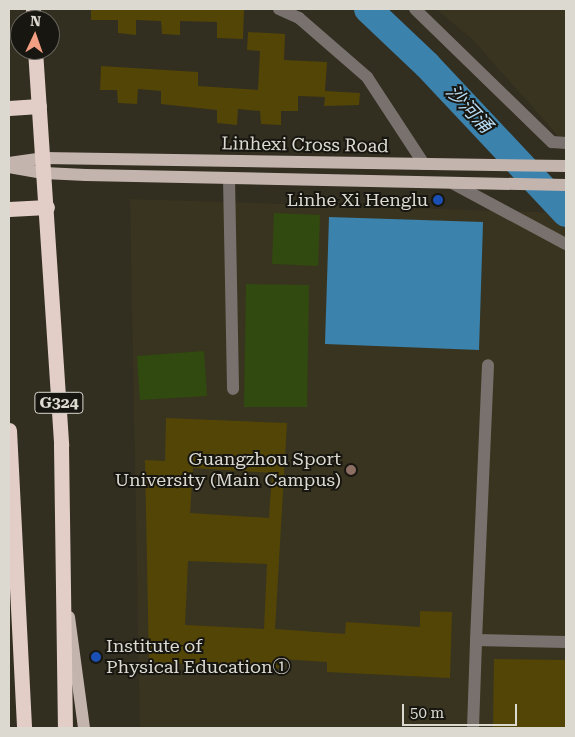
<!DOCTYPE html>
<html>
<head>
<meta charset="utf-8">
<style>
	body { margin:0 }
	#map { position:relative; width:575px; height:737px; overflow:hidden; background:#322e20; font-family:"Roboto Serif","Noto Sans SC",serif }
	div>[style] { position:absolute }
	.built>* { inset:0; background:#39341f }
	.green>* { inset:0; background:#314a0f }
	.water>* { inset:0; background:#3b82ac }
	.river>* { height:28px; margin:-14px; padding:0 14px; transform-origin:14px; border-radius:14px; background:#3b82ac }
	.building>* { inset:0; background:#534506 }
	.minor>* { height:12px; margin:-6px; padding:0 6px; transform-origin:6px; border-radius:6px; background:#79716e }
	.major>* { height:12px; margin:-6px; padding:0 6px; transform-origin:6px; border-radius:6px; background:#c4b4ae }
	.highway>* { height:15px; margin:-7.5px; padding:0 7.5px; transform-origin:7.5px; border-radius:7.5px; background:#e2cec7 }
	.dots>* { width:14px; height:14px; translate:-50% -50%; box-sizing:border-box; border:2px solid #181610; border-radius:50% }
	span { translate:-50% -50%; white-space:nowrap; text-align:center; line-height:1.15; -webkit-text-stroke:4px #181610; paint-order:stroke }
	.shield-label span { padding:1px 4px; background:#181610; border:1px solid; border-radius:4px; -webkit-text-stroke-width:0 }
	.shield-label { font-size:16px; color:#dbd9d0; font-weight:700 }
	.street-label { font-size:18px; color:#dbd9d0 }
	.poi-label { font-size:18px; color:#dbd9d0 }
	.right { translate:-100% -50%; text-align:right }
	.left { translate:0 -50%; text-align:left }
	.water-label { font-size:19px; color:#b6daf2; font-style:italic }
	.frame { position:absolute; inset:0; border:10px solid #dbd9d0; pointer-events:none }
	.north { position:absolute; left:10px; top:10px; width:50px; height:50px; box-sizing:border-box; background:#181610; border:1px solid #66645d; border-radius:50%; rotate:3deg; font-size:14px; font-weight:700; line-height:20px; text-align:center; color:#dbd9d0 }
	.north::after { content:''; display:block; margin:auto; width:18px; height:22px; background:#f39f83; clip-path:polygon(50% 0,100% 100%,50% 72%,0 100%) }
	.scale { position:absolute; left:402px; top:704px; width:115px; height:22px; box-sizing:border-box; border:2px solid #dbd9d0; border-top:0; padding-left:6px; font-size:15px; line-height:18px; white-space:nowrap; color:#dbd9d0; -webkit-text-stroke:4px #181610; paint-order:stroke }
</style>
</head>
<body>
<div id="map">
	<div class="built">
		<i style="clip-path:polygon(436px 9px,566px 9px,566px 138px,560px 138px,472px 39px)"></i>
		<i style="clip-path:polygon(130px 199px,566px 213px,566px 728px,140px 728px)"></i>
	</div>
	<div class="green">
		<i style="clip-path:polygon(274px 213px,320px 215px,318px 266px,272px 264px)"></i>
		<i style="clip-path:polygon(246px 284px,309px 285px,307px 407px,244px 407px)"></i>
		<i style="clip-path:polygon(204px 351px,207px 396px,140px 400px,137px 356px)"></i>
	</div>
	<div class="water">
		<i style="clip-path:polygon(329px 217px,483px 222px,479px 350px,325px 344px)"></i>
	</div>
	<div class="river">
		<i style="left:368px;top:9px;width:81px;rotate:43.5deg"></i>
		<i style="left:427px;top:65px;width:203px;rotate:46.8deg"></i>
	</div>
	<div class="building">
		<i style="clip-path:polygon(91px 9px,244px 9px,243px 39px,217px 38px,217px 22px,180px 21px,180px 35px,162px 34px,161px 21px,136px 20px,136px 35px,118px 33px,118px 20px,91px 20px)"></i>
		<i style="clip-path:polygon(248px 32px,285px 34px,284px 60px,327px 62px,325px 91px,360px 93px,359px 105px,324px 106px,325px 97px,298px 96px,298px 111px,281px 111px,281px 125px,261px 124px,260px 111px,238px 109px,237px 125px,217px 123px,217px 110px,161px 104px,161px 91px,138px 89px,137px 104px,118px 103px,117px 90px,100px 90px,101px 66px,198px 72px,198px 86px,258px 90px,260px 51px,247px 50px)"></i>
		<i style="clip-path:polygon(evenodd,166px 418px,287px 423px,275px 629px,345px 634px,346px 622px,420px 627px,420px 611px,452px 612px,450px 678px,327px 672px,327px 662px,281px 659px,280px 668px,149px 662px,145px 460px,165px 461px,166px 418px,193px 468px,272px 473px,269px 518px,190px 513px,193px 468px,166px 418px,188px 561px,267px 564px,264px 629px,185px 625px,188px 561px)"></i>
		<i style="clip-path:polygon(494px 659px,566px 660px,566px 728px,493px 728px)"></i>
	</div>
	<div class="minor">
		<i style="left:279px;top:9px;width:22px;rotate:24deg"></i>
		<i style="left:299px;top:18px;width:90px;rotate:40.9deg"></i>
		<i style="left:367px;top:77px;width:104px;rotate:56.8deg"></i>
		<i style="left:415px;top:9px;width:191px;rotate:44.2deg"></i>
		<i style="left:552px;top:142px;width:14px;rotate:4deg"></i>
		<i style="left:229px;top:178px;width:211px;rotate:88.9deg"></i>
		<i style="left:452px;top:183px;width:129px;rotate:28.2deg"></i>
		<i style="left:476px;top:640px;width:275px;rotate:-87.5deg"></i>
		<i style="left:473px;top:728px;width:88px;rotate:-88deg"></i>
		<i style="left:476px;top:640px;width:90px;rotate:1.3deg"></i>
	</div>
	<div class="major">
		<i style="left:9px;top:163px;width:34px;rotate:-8deg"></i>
		<i style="left:43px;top:158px;width:523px;rotate:0.88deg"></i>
		<i style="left:9px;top:167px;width:36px;rotate:10deg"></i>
		<i style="left:44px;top:173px;width:42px;rotate:2.7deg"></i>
		<i style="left:86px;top:175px;width:480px;rotate:1.2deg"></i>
		<i style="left:69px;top:617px;width:112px;rotate:82.3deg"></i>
	</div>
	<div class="highway">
		<i style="left:33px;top:9px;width:11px;rotate:90deg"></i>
		<i style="left:35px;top:50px;width:396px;rotate:86.2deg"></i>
		<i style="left:61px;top:445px;width:283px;rotate:89.2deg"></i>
		<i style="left:9px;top:108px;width:30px;rotate:-4deg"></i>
		<i style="left:9px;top:209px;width:38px;rotate:-3deg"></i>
		<i style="left:9px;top:430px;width:298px;rotate:87.1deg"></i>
	</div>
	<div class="dots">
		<i style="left:438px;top:200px;background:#1a4fb4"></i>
		<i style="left:351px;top:470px;background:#8d6e63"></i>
		<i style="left:96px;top:657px;background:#1a4fb4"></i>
	</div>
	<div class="shield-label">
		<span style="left:59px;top:403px">G324</span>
	</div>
	<div class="street-label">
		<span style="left:305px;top:145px;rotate:1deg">Linhexi Cross Road</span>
	</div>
	<div class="poi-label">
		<span class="right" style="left:428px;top:200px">Linhe Xi Henglu</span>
		<span class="right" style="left:341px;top:470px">Guangzhou Sport<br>University (Main Campus)</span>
		<span class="left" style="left:106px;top:657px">Institute of<br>Physical Education①</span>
	</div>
	<div class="water-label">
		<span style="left:469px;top:109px;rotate:47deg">沙河涌</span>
	</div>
	<div class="frame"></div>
	<div class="north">N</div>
	<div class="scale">50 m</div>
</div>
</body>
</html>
